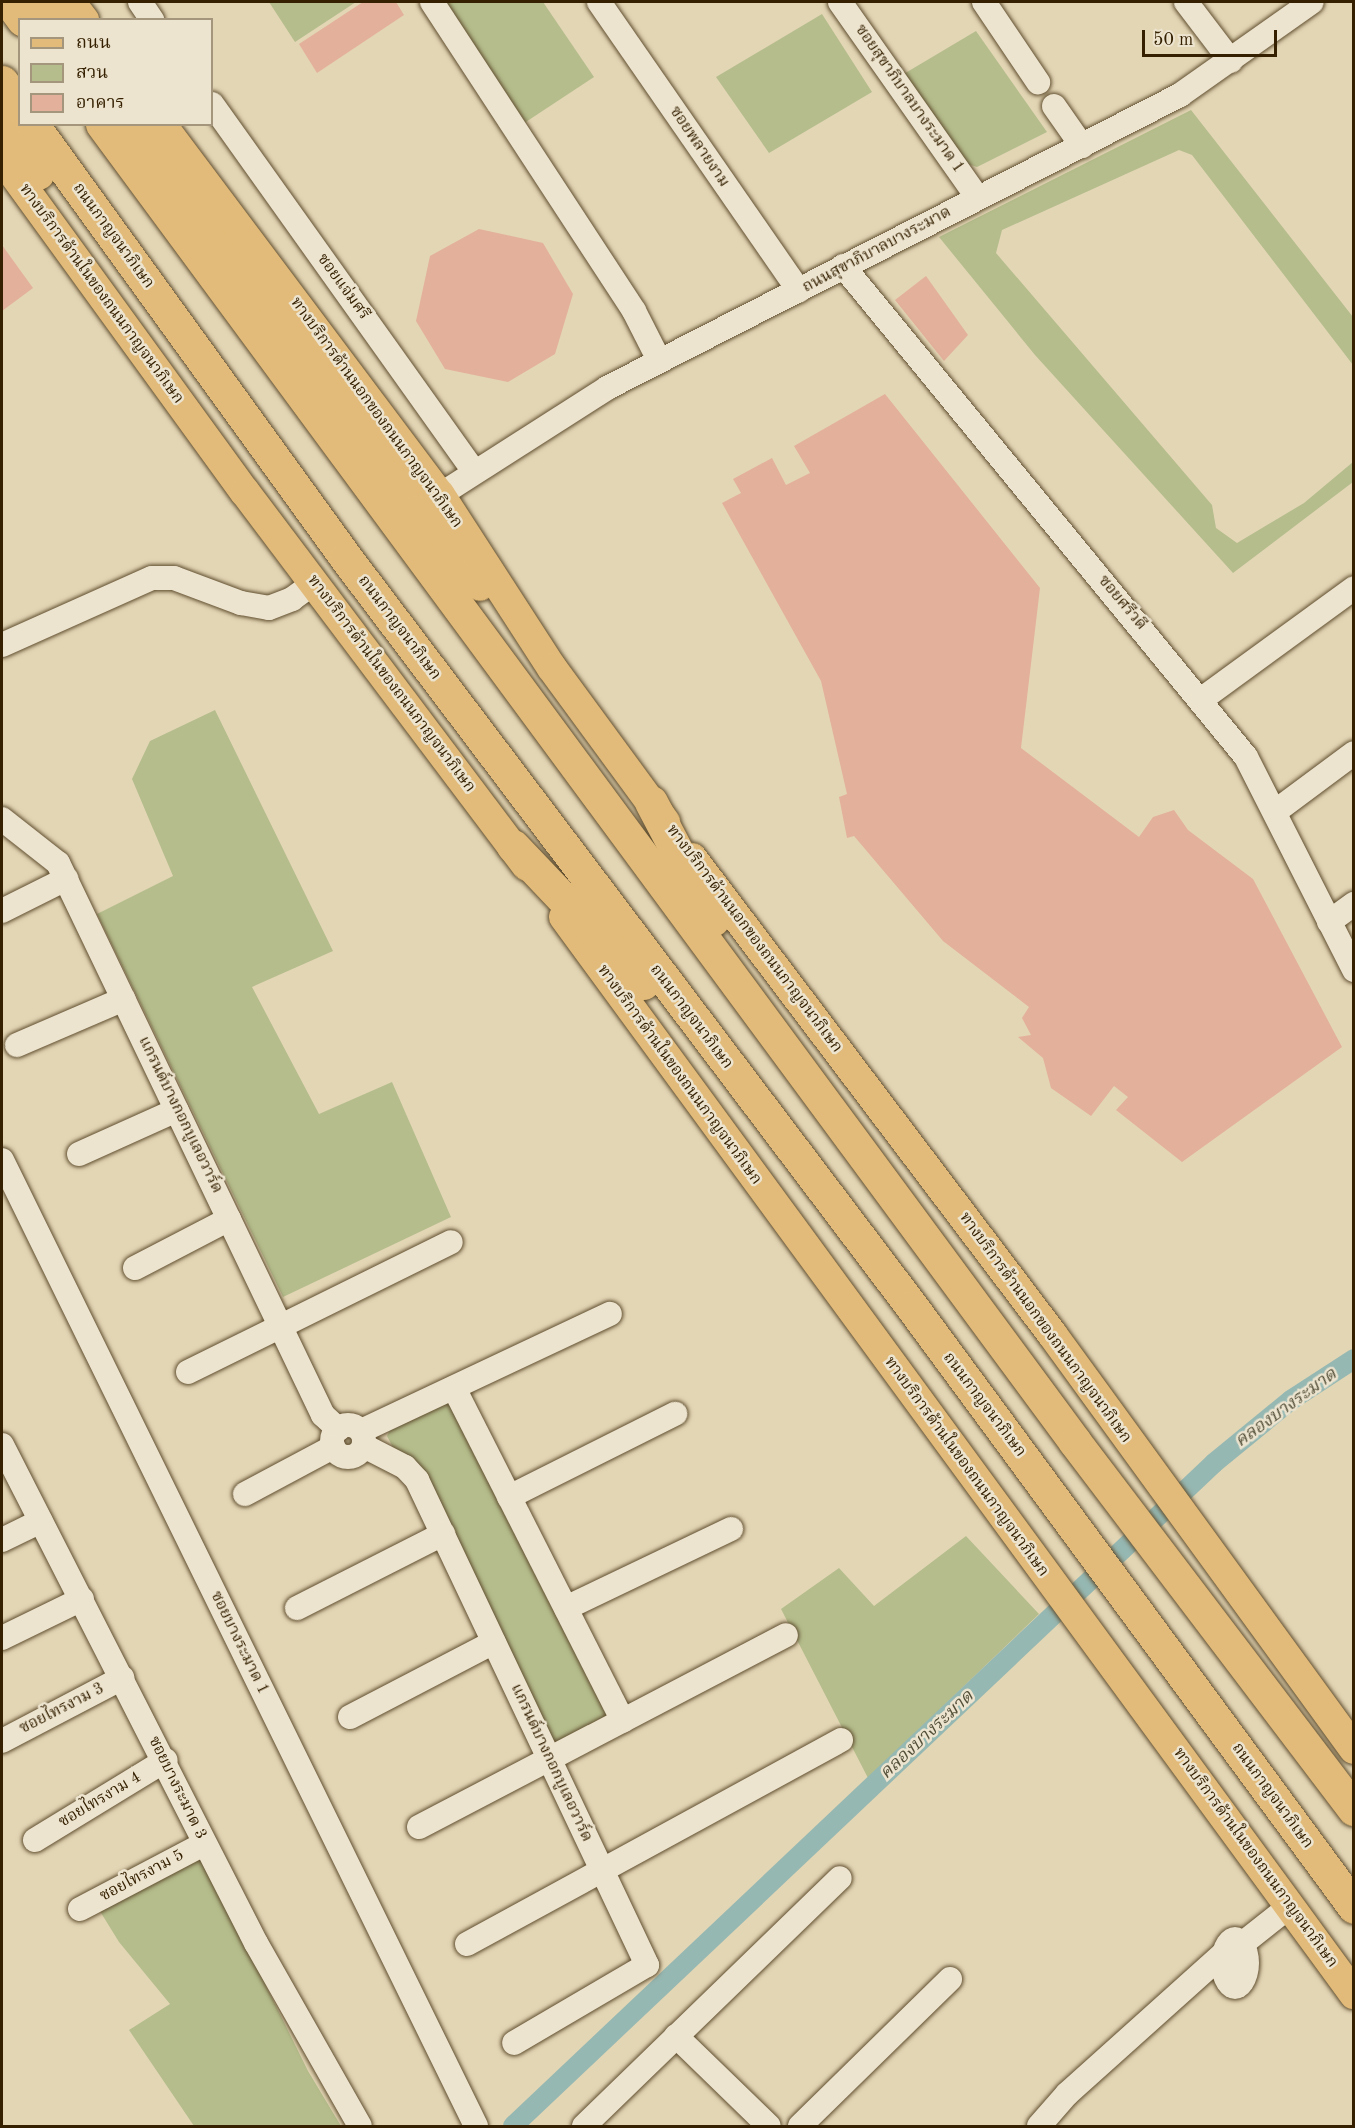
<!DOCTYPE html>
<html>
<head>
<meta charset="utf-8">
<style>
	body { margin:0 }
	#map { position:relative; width:1355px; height:2128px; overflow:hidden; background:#e3d6b5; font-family:"Old Standard TT","Noto Serif Thai",serif }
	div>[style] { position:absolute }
	.green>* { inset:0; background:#b5bd8c }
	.canal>* { height:20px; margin:-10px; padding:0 10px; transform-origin:10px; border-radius:10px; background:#96b8b2 }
	.building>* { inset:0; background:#e3b09b }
	.roads { filter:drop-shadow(0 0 2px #604e2f) drop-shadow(0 0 2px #604e2f) }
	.minor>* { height:24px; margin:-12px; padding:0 12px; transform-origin:12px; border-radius:12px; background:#ede4cf }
	.minor>.ring { margin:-12px; padding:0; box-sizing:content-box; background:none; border:24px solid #ede4cf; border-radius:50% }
	.major>* { height:30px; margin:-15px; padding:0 15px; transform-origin:15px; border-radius:15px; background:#e2bb7a }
	.highway>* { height:33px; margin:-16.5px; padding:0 16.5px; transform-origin:16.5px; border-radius:16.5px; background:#e2bb7a }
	span { translate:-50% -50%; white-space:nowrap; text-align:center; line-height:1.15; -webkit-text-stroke:5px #ede4cf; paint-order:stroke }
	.street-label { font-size:16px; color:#352102 }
	.water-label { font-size:18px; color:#524e37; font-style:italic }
	.frame { position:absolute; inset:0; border:3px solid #352102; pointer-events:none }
	.legend { position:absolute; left:18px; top:18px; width:195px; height:108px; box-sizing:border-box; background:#ede4cf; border:2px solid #a3967d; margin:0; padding:8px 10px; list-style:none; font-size:18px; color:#352102 }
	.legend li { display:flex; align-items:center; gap:12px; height:30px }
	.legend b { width:30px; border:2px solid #a3967d }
	.scale { position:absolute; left:1142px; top:30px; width:135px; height:27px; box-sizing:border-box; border:3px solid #352102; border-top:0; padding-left:8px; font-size:18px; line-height:21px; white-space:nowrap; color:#352102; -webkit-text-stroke:4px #ede4cf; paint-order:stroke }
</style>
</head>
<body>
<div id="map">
	<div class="green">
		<i style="clip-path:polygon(269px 2px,356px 2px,295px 42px)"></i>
		<i style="clip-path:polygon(422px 2px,543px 2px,594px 77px,506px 135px)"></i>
		<i style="clip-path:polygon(822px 14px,872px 92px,769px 153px,716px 77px)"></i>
		<i style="clip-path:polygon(976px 31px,1047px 132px,977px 167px,964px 163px,902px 75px)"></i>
		<i style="clip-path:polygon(1191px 110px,1353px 317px,1353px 365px,1192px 155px,1179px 150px,1002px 230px,996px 253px,1212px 505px,1216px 528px,1237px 543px,1304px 503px,1353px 462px,1353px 482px,1233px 573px,1035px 355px,939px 237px)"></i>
		<i style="clip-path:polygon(215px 710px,333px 951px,252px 987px,319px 1114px,392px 1082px,451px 1217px,283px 1297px,97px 914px,173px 876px,132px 779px,150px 741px)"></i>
		<i style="clip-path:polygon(448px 1399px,610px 1714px,552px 1747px,387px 1436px,393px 1424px)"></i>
		<i style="clip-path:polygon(966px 1536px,1039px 1614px,868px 1778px,781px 1609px,839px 1568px,874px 1606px)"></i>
		<i style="clip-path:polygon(202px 1856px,308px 2071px,341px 2126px,194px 2126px,129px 2030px,170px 2004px,119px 1942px,98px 1908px)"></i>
	</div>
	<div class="canal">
		<i style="left:513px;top:2126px;width:965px;rotate:-43.4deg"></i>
		<i style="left:1214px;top:1463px;width:99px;rotate:-39.3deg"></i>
		<i style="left:1291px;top:1400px;width:75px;rotate:-33.1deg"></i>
	</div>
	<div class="building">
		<i style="clip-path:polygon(363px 2px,396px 2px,404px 15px,317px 73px,299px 44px)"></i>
		<i style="clip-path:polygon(479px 229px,543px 243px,573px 294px,555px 354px,508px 382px,445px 369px,416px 321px,430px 256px)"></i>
		<i style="clip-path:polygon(2px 245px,33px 288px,2px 311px)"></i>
		<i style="clip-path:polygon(926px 276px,968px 335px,944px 361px,895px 300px)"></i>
		<i style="clip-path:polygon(885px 394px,1040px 588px,1021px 748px,1139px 837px,1153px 817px,1174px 810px,1188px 830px,1253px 879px,1342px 1047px,1182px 1162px,1116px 1110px,1128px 1097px,1114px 1086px,1091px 1116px,1051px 1088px,1043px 1058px,1018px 1037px,1031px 1035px,1022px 1018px,1029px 1007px,943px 941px,854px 836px,847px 838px,839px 797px,847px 794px,821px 681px,722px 503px,741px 493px,733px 479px,772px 458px,786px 485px,810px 473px,794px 446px)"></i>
	</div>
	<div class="roads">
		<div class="minor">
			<i style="left:140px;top:2px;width:22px;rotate:56deg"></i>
			<i style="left:432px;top:2px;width:369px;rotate:56.8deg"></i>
			<i style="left:634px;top:311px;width:55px;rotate:63deg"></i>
			<i style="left:599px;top:2px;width:351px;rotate:55.3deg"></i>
			<i style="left:840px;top:2px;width:238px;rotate:54.9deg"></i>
			<i style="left:984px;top:2px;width:97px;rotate:56deg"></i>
			<i style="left:1186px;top:2px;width:74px;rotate:52.7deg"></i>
			<i style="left:212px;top:104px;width:451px;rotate:54.5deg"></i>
			<i style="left:1054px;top:106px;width:49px;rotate:55deg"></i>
			<i style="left:843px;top:266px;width:635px;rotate:50.62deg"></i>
			<i style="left:1246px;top:757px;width:239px;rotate:63.1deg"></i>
			<i style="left:440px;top:495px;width:198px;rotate:-32.6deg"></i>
			<i style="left:607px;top:388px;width:644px;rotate:-27.08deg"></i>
			<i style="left:1180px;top:95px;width:161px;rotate:-35.2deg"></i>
			<i style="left:2px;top:645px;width:164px;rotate:-24.1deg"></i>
			<i style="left:152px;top:578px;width:22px"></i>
			<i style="left:174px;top:578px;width:72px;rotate:20.5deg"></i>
			<i style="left:241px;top:603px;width:28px;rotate:10deg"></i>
			<i style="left:269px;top:608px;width:25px;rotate:-21deg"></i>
			<i style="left:292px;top:599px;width:27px;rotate:-36deg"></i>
			<i style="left:1202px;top:699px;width:188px;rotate:-36.1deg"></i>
			<i style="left:1276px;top:811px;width:97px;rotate:-36.6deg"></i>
			<i style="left:2px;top:819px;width:71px;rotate:38.2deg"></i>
			<i style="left:58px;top:863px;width:612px;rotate:64.36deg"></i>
			<i style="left:323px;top:1415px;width:21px;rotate:43deg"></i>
			<i style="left:2px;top:911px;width:72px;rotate:-26.6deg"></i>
			<i style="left:1329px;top:922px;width:31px;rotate:-36deg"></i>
			<i style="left:17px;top:1045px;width:116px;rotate:-23.3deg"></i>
			<i style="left:79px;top:1154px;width:107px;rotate:-24.2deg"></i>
			<i style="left:2px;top:1160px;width:1076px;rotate:63.86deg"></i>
			<i style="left:135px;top:1268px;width:106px;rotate:-27.5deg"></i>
			<i style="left:188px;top:1372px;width:293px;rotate:-26.3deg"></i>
			<i style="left:454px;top:1388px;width:373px;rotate:63.1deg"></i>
			<i class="ring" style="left:332px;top:1425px;width:8px;height:8px"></i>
			<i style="left:361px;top:1431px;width:275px;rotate:-25.2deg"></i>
			<i style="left:2px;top:1445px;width:559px;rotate:62.98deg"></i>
			<i style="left:256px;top:1943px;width:210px;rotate:60.4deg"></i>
			<i style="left:364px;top:1446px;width:46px;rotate:27.1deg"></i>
			<i style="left:405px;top:1467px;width:18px;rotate:47deg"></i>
			<i style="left:417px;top:1480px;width:537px;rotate:64.63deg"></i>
			<i style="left:647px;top:1965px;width:154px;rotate:149.6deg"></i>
			<i style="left:245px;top:1494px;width:100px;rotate:-28.1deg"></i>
			<i style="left:509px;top:1497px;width:186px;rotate:-26.6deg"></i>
			<i style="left:2px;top:1540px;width:43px;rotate:-26deg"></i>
			<i style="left:297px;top:1608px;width:164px;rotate:-26.9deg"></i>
			<i style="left:566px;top:1608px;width:183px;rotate:-25.6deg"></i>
			<i style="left:2px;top:1638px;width:89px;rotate:-26deg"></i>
			<i style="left:350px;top:1717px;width:162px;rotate:-27.5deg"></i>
			<i style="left:2px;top:1741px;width:136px;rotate:-27.7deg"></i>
			<i style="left:419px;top:1827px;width:414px;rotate:-27.6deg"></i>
			<i style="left:35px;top:1840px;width:153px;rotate:-31.4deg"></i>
			<i style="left:80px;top:1909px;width:140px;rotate:-27.7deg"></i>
			<i class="ring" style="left:1223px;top:1939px;width:-4px;height:-4px"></i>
			<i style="left:467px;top:1944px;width:426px;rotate:-28.6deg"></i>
			<i style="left:1242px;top:1944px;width:61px;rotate:-38.4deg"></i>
			<i style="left:676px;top:2036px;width:129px;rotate:44.1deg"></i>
			<i style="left:584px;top:2126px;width:356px;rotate:-44.1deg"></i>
			<i style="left:800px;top:2126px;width:210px;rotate:-44.4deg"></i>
			<i style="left:1039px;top:2126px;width:43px;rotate:-48.8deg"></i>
			<i style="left:1067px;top:2094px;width:210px;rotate:-41.9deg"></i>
		</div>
		<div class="major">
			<i style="left:44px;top:2px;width:22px;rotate:54deg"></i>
			<i style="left:70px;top:2px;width:23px;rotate:52deg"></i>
			<i style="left:2px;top:124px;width:63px;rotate:54deg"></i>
			<i style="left:131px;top:124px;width:480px;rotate:53.7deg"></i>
			<i style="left:415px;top:511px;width:99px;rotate:49.1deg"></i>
			<i style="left:161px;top:124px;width:464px;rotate:53.1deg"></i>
			<i style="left:440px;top:495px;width:206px;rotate:57.1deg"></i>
			<i style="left:552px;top:668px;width:191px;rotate:53.7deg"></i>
			<i style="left:2px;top:158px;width:413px;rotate:54deg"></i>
			<i style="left:245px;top:492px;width:468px;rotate:53deg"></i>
			<i style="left:692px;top:858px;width:597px;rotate:52.9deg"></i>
			<i style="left:1052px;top:1334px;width:513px;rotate:53.96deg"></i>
			<i style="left:564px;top:917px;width:1336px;rotate:53.74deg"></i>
		</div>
		<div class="highway">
			<i style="left:10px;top:2px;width:22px;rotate:54deg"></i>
			<i style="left:2px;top:82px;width:31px;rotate:54deg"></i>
			<i style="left:32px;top:124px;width:536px;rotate:54.11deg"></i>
			<i style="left:346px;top:558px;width:939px;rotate:52.92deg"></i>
			<i style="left:912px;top:1307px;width:745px;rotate:53.62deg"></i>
			<i style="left:102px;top:124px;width:1638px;rotate:53.56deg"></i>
			<i style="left:1075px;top:1442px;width:461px;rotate:52.8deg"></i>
			<i style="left:651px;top:802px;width:133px;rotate:62.3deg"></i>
			<i style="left:513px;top:846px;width:189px;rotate:46.5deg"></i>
		</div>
	</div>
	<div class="street-label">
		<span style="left:909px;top:99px;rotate:55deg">ซอยสุขาภิบาลบางระมาด 1</span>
		<span style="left:699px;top:147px;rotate:56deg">ซอยพลายงาม</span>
		<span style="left:113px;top:236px;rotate:54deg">ถนนกาญจนาภิเษก</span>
		<span style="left:877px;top:250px;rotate:-28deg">ถนนสุขาภิบาลบางระมาด</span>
		<span style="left:343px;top:287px;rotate:54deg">ซอยแจ่มศรี</span>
		<span style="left:101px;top:294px;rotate:54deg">ทางบริการด้านในของถนนกาญจนาภิเษก</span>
		<span style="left:376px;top:413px;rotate:54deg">ทางบริการด้านนอกของถนนกาญจนาภิเษก</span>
		<span style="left:1122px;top:603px;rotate:50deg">ซอยศรีวดี</span>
		<span style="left:399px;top:628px;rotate:53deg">ถนนกาญจนาภิเษก</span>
		<span style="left:391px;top:684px;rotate:53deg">ทางบริการด้านในของถนนกาญจนาภิเษก</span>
		<span style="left:754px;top:939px;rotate:53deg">ทางบริการด้านนอกของถนนกาญจนาภิเษก</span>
		<span style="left:691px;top:1017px;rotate:53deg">ถนนกาญจนาภิเษก</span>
		<span style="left:679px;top:1075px;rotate:54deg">ทางบริการด้านในของถนนกาญจนาภิเษก</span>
		<span style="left:180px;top:1115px;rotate:64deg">แกรนด์บางกอกบูเลอวาร์ด</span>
		<span style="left:1045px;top:1328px;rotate:54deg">ทางบริการด้านนอกของถนนกาญจนาภิเษก</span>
		<span style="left:984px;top:1405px;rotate:53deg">ถนนกาญจนาภิเษก</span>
		<span style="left:966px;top:1467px;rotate:54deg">ทางบริการด้านในของถนนกาญจนาภิเษก</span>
		<span style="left:239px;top:1643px;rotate:64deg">ซอยบางระมาด 1</span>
		<span style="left:62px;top:1709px;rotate:-27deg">ซอยไทรงาม 3</span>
		<span style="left:551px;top:1763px;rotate:65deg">แกรนด์บางกอกบูเลอวาร์ด</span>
		<span style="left:177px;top:1788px;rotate:64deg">ซอยบางระมาด 3</span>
		<span style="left:1272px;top:1796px;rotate:54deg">ถนนกาญจนาภิเษก</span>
		<span style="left:100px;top:1800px;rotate:-31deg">ซอยไทรงาม 4</span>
		<span style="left:1255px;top:1858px;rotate:54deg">ทางบริการด้านในของถนนกาญจนาภิเษก</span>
		<span style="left:142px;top:1876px;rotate:-28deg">ซอยไทรงาม 5</span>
	</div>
	<div class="water-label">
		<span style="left:1286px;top:1408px;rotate:-36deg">คลองบางระมาด</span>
		<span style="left:927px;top:1735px;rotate:-43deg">คลองบางระมาด</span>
	</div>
	<div class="frame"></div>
	<ul class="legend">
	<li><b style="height:8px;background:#e2bb7a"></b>ถนน</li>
	<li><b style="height:16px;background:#b5bd8c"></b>สวน</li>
	<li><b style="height:16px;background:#e3b09b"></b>อาคาร</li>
	</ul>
	<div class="scale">50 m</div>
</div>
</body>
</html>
